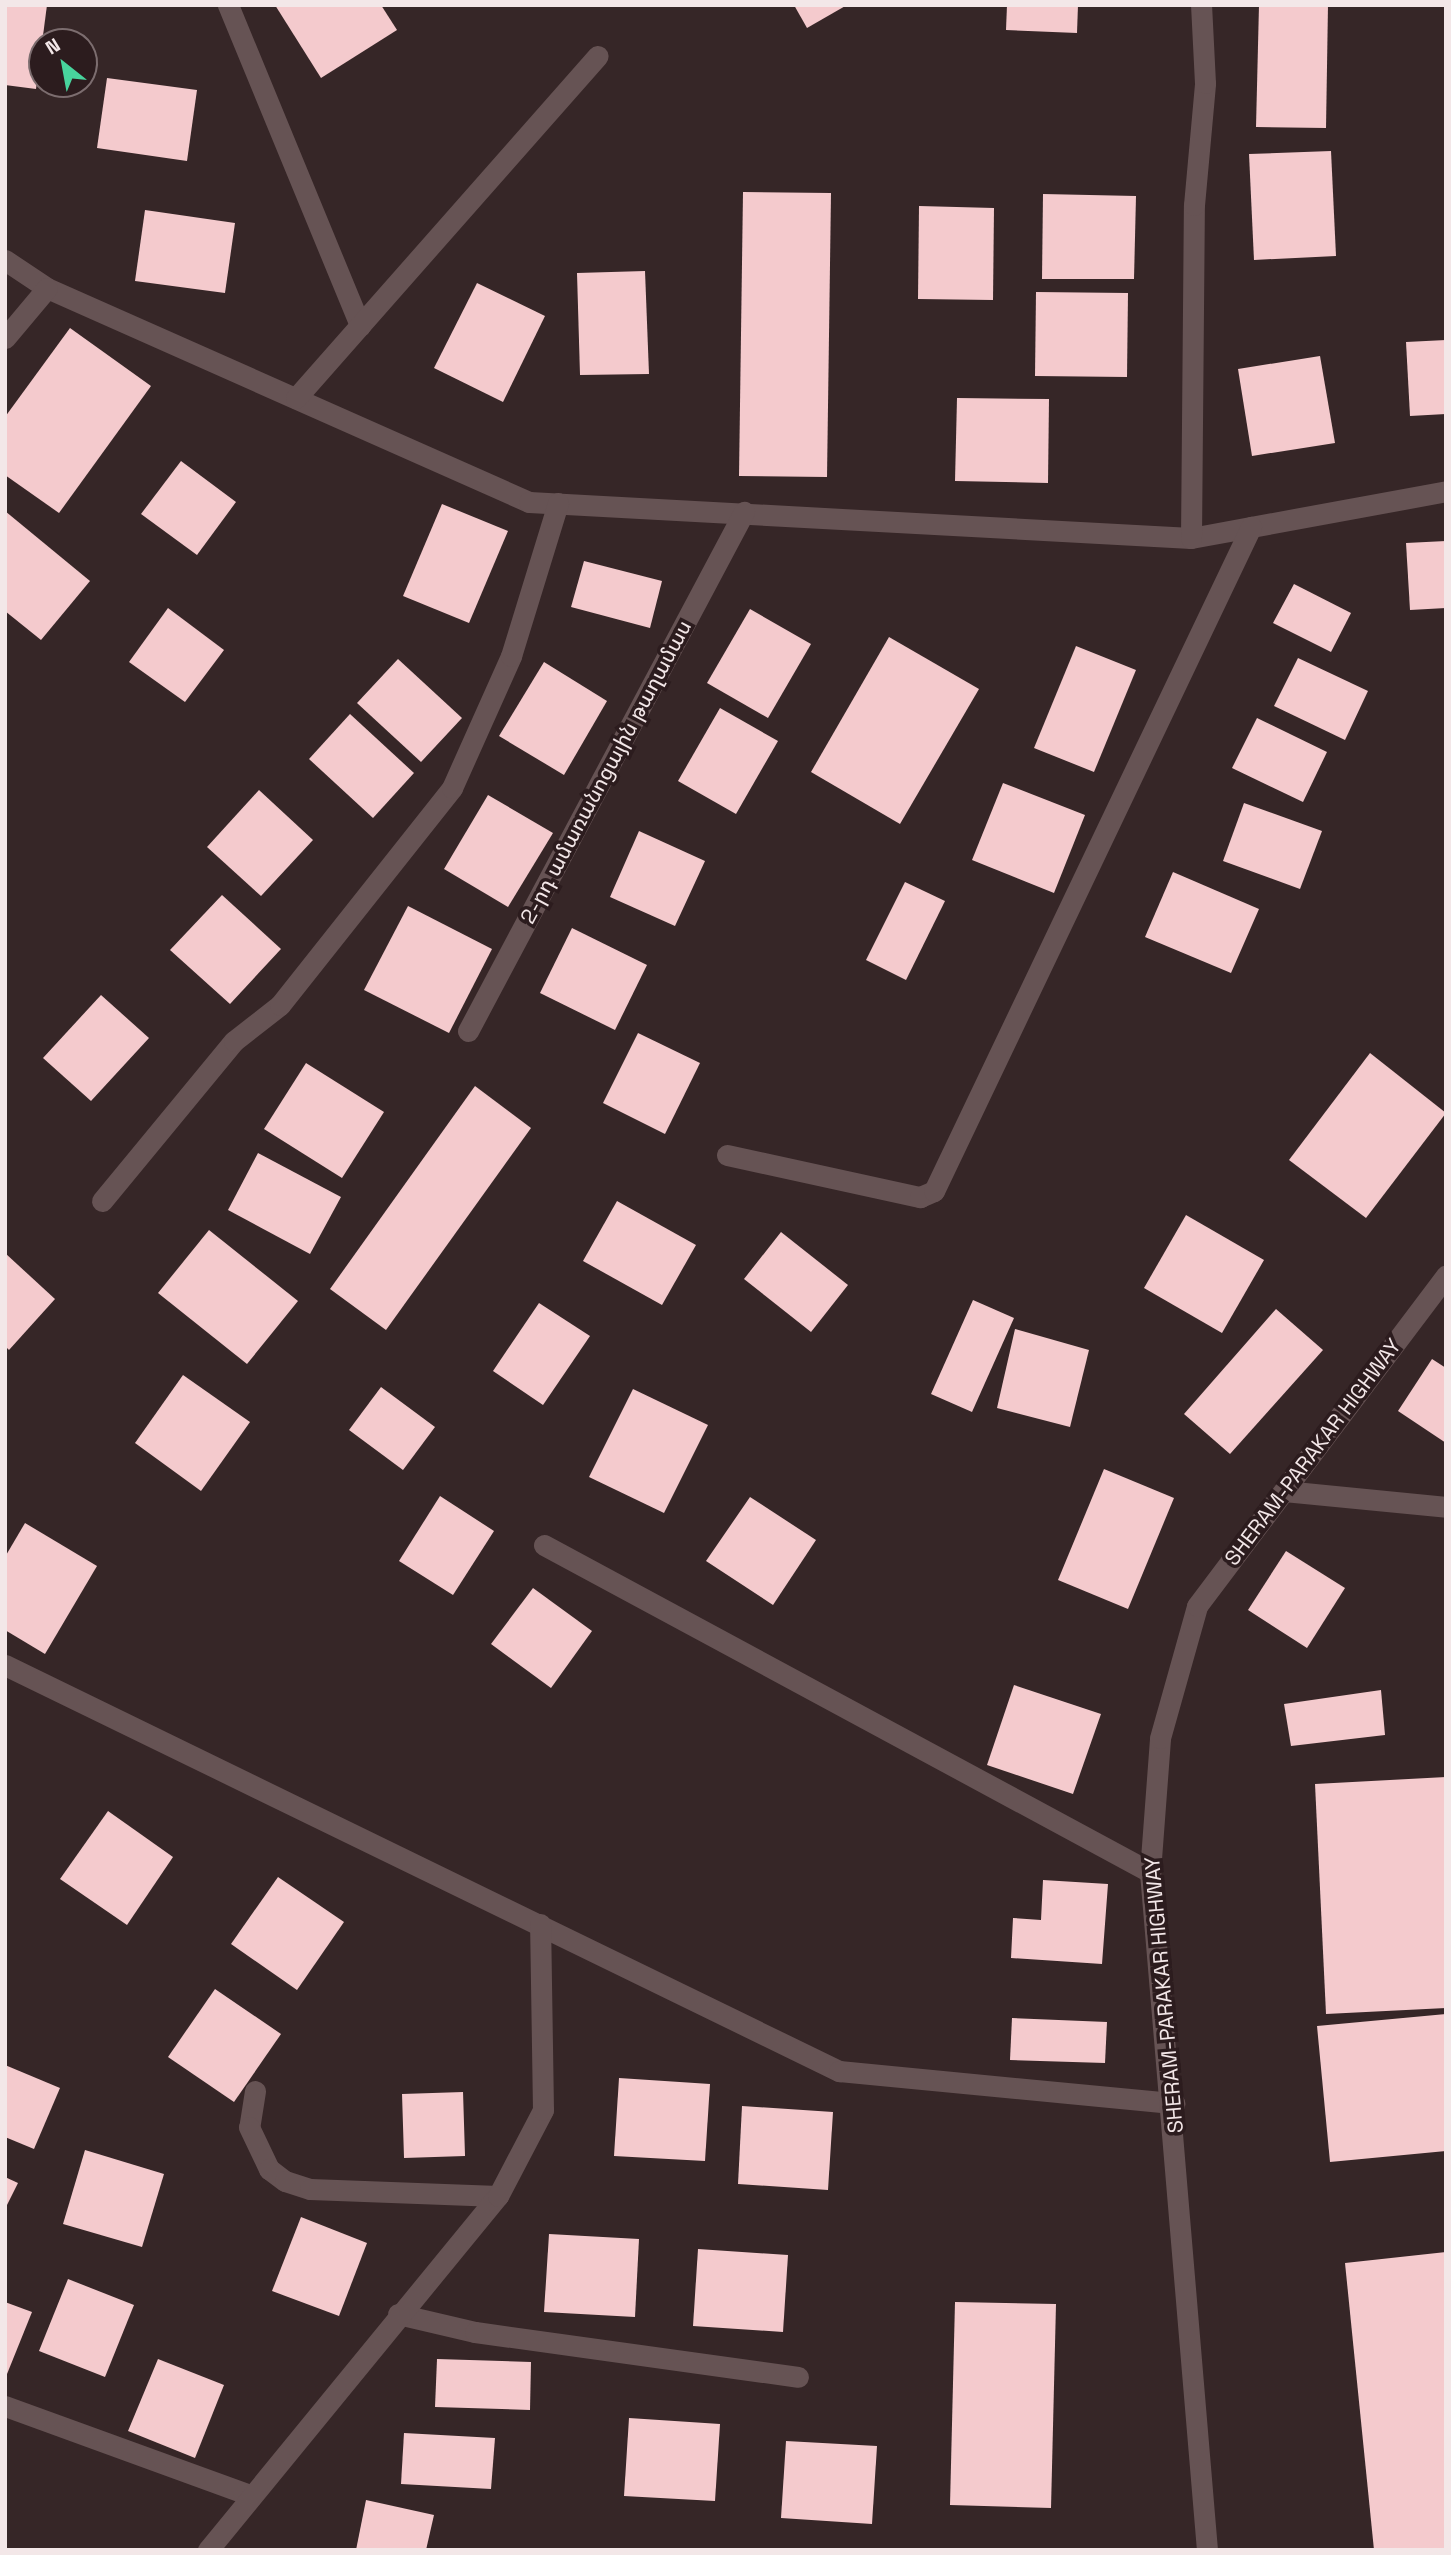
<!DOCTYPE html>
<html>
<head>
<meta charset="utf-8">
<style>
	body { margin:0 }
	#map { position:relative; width:1451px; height:2555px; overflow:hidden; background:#362627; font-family:"Space Grotesk","Noto Sans Armenian",sans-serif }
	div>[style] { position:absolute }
	.building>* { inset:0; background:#f4cacd }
	.minor>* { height:21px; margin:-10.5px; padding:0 10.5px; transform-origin:10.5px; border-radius:10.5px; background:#665354 }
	span { translate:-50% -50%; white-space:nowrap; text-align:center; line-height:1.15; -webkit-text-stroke:7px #2c1c1e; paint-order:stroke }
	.street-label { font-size:21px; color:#f3e7e8 }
	.frame { position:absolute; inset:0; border:7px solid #f3e7e8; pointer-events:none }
	.north { position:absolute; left:28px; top:28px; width:70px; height:70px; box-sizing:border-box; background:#2c1c1e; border:2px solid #7c6d6f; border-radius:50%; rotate:329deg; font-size:19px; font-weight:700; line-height:28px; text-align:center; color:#f3e7e8 }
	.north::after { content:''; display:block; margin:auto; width:24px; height:32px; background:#48d49d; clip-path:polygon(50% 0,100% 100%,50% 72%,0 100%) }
</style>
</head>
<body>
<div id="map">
	<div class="building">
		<i style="clip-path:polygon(5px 5px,47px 5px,36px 89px,5px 85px)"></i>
		<i style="clip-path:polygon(275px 5px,381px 5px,397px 30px,321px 78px)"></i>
		<i style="clip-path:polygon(794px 5px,847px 5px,807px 28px)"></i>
		<i style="clip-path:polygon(1007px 5px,1078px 5px,1077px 33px,1006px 30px)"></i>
		<i style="clip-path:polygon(1259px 5px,1328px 5px,1326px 128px,1256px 127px)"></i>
		<i style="clip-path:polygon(107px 78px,197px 90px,187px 161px,97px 148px)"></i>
		<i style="clip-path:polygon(1331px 151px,1336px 256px,1254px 260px,1249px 154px)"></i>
		<i style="clip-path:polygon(743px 192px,831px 193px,827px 477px,739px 476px)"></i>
		<i style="clip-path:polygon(1043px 194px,1136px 196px,1134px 279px,1042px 279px)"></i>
		<i style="clip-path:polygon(919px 206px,994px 208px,993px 300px,918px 299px)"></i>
		<i style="clip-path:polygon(145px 210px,235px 223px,225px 293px,135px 281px)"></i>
		<i style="clip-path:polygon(645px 271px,649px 374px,580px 375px,577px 273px)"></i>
		<i style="clip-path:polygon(477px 283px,545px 316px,503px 402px,434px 368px)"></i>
		<i style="clip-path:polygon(1036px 292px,1128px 293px,1127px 377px,1035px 376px)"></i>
		<i style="clip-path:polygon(70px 328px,151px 386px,59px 513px,5px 475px,5px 417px)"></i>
		<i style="clip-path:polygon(1446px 340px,1446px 414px,1410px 416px,1406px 342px)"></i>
		<i style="clip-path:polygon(1320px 356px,1335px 443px,1252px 456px,1238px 369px)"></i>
		<i style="clip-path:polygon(957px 398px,1049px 399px,1048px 483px,955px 481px)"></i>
		<i style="clip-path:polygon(181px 461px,236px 502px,197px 555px,141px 514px)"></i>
		<i style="clip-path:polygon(442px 504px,508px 531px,469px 623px,403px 596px)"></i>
		<i style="clip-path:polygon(5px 511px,90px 581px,41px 640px,5px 611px)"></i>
		<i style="clip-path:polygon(1446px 541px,1446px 608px,1410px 610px,1406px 543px)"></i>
		<i style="clip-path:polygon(584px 561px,662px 581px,650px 628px,571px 607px)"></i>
		<i style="clip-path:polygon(1294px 584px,1351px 613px,1331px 652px,1273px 623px)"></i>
		<i style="clip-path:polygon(168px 608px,224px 650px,185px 702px,129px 662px)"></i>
		<i style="clip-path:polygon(750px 609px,811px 644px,768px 718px,707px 683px)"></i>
		<i style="clip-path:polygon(889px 637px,979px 689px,900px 824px,811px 772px)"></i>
		<i style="clip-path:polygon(1076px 646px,1136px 670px,1094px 772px,1034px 748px)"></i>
		<i style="clip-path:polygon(1298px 658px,1368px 691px,1345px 740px,1274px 706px)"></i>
		<i style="clip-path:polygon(398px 659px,462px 718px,421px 762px,357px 703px)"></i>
		<i style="clip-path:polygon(544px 662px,607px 701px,564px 775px,499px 736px)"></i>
		<i style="clip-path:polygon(720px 708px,778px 741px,736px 814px,678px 781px)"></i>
		<i style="clip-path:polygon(350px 714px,414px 773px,373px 818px,309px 759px)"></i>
		<i style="clip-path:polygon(1257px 718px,1327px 752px,1303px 802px,1232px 768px)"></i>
		<i style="clip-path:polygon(1003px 783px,1085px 815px,1054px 893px,972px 860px)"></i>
		<i style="clip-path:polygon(259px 790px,313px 840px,261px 896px,207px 847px)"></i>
		<i style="clip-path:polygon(488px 795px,553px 833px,508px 907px,444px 869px)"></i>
		<i style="clip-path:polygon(1244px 803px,1322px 831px,1300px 889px,1223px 861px)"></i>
		<i style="clip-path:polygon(639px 831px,705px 861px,675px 926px,610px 897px)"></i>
		<i style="clip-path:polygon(1173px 872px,1259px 909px,1231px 973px,1145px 937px)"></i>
		<i style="clip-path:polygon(905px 882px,945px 901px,906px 980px,866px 960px)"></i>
		<i style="clip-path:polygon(222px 895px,281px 949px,230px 1004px,170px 950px)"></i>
		<i style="clip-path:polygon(408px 906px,492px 949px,449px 1033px,364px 990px)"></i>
		<i style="clip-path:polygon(572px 928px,647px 965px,615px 1030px,540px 993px)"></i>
		<i style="clip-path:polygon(101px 995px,149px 1038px,91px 1101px,43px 1058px)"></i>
		<i style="clip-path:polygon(638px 1033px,700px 1063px,665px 1134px,603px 1103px)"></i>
		<i style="clip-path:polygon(1370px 1053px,1446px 1113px,1366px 1218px,1289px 1160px)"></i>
		<i style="clip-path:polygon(306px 1063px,384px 1112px,342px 1178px,264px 1129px)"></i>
		<i style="clip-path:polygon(475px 1086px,531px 1128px,386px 1330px,330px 1289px)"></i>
		<i style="clip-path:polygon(258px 1153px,341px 1197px,310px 1254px,228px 1210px)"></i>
		<i style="clip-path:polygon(617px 1201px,696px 1245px,662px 1305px,583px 1261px)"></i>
		<i style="clip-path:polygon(1186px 1215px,1264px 1260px,1222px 1333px,1144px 1288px)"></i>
		<i style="clip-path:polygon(209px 1230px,298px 1301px,247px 1364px,158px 1293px)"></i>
		<i style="clip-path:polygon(781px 1232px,848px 1285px,811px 1332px,744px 1279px)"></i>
		<i style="clip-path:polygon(5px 1253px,55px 1299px,9px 1350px,5px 1346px)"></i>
		<i style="clip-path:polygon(973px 1300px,1014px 1318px,972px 1412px,931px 1394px)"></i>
		<i style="clip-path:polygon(539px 1303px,590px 1336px,543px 1405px,493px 1371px)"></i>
		<i style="clip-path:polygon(1276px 1309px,1323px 1350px,1230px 1454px,1184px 1414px)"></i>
		<i style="clip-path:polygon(1015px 1329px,1089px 1350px,1070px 1427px,997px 1408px)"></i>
		<i style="clip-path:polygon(1432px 1359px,1446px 1368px,1446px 1443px,1398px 1411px)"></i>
		<i style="clip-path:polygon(183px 1375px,250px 1422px,201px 1491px,135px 1443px)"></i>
		<i style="clip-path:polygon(381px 1387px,435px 1427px,403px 1470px,349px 1430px)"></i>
		<i style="clip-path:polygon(633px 1389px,708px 1425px,664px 1513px,589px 1477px)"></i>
		<i style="clip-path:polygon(1104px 1469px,1174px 1498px,1128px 1609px,1058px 1580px)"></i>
		<i style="clip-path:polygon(440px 1496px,494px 1531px,453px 1595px,399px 1561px)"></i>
		<i style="clip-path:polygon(750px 1497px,816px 1540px,773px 1605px,706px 1561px)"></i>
		<i style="clip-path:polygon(25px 1523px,97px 1566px,45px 1654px,5px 1630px,5px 1557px)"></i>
		<i style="clip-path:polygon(1286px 1551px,1345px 1588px,1307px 1648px,1248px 1610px)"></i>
		<i style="clip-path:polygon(533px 1588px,592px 1631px,551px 1688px,491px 1644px)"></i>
		<i style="clip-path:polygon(1014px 1685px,1101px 1714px,1073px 1794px,987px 1765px)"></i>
		<i style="clip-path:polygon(1381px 1690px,1385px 1735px,1291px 1746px,1284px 1704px)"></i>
		<i style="clip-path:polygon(1446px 1777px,1446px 2008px,1326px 2014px,1315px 1784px)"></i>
		<i style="clip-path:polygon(108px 1811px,173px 1857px,127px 1925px,60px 1879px)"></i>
		<i style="clip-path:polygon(278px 1877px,344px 1922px,297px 1990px,231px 1944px)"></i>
		<i style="clip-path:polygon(1043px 1880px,1108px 1884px,1102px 1964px,1011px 1958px,1013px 1918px,1041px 1920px)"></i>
		<i style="clip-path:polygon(215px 1989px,281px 2034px,234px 2102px,168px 2057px)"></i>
		<i style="clip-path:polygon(1446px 2014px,1446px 2151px,1330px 2162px,1317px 2026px)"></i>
		<i style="clip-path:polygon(1012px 2018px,1107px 2022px,1105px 2063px,1010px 2060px)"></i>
		<i style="clip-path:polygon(5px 2065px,60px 2088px,34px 2149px,5px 2137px)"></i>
		<i style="clip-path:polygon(619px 2078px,710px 2084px,705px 2161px,614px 2156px)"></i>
		<i style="clip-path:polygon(463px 2092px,465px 2156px,404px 2158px,402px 2094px)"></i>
		<i style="clip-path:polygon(742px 2106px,833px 2112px,828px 2190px,738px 2184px)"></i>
		<i style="clip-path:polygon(85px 2150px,164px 2174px,142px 2247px,63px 2224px)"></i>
		<i style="clip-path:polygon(5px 2177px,18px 2183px,5px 2209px)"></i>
		<i style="clip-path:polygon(301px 2217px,367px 2243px,339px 2316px,272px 2291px)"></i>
		<i style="clip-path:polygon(549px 2234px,639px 2239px,635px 2317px,544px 2312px)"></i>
		<i style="clip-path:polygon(698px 2249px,788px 2255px,783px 2332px,693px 2326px)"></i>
		<i style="clip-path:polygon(1446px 2252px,1446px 2550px,1374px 2550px,1345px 2263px)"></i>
		<i style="clip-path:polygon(68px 2279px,134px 2305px,105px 2377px,39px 2351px)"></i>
		<i style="clip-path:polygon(5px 2302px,32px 2312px,5px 2379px)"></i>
		<i style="clip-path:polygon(955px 2302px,1056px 2304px,1051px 2508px,950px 2505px)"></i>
		<i style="clip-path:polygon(158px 2359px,224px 2385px,195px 2458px,128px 2431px)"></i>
		<i style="clip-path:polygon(437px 2359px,531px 2362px,530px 2410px,435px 2407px)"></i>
		<i style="clip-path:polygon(629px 2418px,720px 2424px,715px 2501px,624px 2496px)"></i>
		<i style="clip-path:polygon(404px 2433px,495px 2438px,491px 2489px,401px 2484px)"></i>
		<i style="clip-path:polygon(786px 2441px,877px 2446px,872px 2524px,781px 2518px)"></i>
		<i style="clip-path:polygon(366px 2500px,434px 2515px,426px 2550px,356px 2550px)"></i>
	</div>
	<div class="minor">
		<i style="left:228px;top:5px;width:347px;rotate:67.6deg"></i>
		<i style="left:5px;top:260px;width:50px;rotate:33.7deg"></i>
		<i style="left:47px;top:288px;width:527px;rotate:23.94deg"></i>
		<i style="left:529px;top:502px;width:663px;rotate:3.11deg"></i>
		<i style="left:1191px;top:538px;width:259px;rotate:-10.4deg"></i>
		<i style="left:5px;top:338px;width:65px;rotate:-50deg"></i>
		<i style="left:296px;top:398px;width:456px;rotate:-48.6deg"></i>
		<i style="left:1191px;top:538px;width:333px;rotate:-89.5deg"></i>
		<i style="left:1194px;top:205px;width:122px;rotate:-84.8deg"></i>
		<i style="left:1205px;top:83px;width:78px;rotate:-92.9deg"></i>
		<i style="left:468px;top:1031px;width:588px;rotate:-62deg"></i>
		<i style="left:727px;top:1155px;width:198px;rotate:12.3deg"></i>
		<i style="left:920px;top:1197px;width:15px;rotate:-23deg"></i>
		<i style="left:934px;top:1191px;width:736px;rotate:-64.48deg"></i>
		<i style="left:102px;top:1201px;width:207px;rotate:-50.5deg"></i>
		<i style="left:234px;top:1041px;width:58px;rotate:-38deg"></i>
		<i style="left:280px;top:1005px;width:277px;rotate:-51.6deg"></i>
		<i style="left:452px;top:788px;width:145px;rotate:-65.9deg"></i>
		<i style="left:511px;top:656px;width:160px;rotate:-72.9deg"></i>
		<i style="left:1284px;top:1491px;width:163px;rotate:5.6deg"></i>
		<i style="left:544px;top:1545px;width:689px;rotate:28.35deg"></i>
		<i style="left:5px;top:1665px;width:928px;rotate:25.96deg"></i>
		<i style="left:839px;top:2071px;width:337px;rotate:5.5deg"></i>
		<i style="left:255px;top:2091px;width:36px;rotate:99deg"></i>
		<i style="left:249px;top:2127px;width:47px;rotate:64.5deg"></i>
		<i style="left:269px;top:2169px;width:20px;rotate:37deg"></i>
		<i style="left:285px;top:2181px;width:26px;rotate:18deg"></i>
		<i style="left:310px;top:2189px;width:188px;rotate:2.1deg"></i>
		<i style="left:398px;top:2314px;width:79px;rotate:13.2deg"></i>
		<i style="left:475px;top:2332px;width:326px;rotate:7.9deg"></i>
		<i style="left:5px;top:2406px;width:258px;rotate:20deg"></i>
		<i style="left:208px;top:2550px;width:458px;rotate:-50.7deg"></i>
		<i style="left:498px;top:2196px;width:97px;rotate:-62.4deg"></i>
		<i style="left:543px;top:2110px;width:186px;rotate:-90.9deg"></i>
		<i style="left:1207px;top:2550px;width:680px;rotate:-94.81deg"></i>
		<i style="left:1150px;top:1872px;width:134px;rotate:-85.7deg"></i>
		<i style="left:1160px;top:1738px;width:137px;rotate:-74.3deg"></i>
		<i style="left:1197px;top:1606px;width:414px;rotate:-53deg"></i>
	</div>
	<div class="street-label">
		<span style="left:606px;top:772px;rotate:-62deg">2-րդ ամառանոցային թաղամաս</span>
		<span style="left:1313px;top:1452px;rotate:-53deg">SHERAM-PARAKAR HIGHWAY</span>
		<span style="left:1164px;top:1995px;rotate:-95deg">SHERAM-PARAKAR HIGHWAY</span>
	</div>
	<div class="frame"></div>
	<div class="north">N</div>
</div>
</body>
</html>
